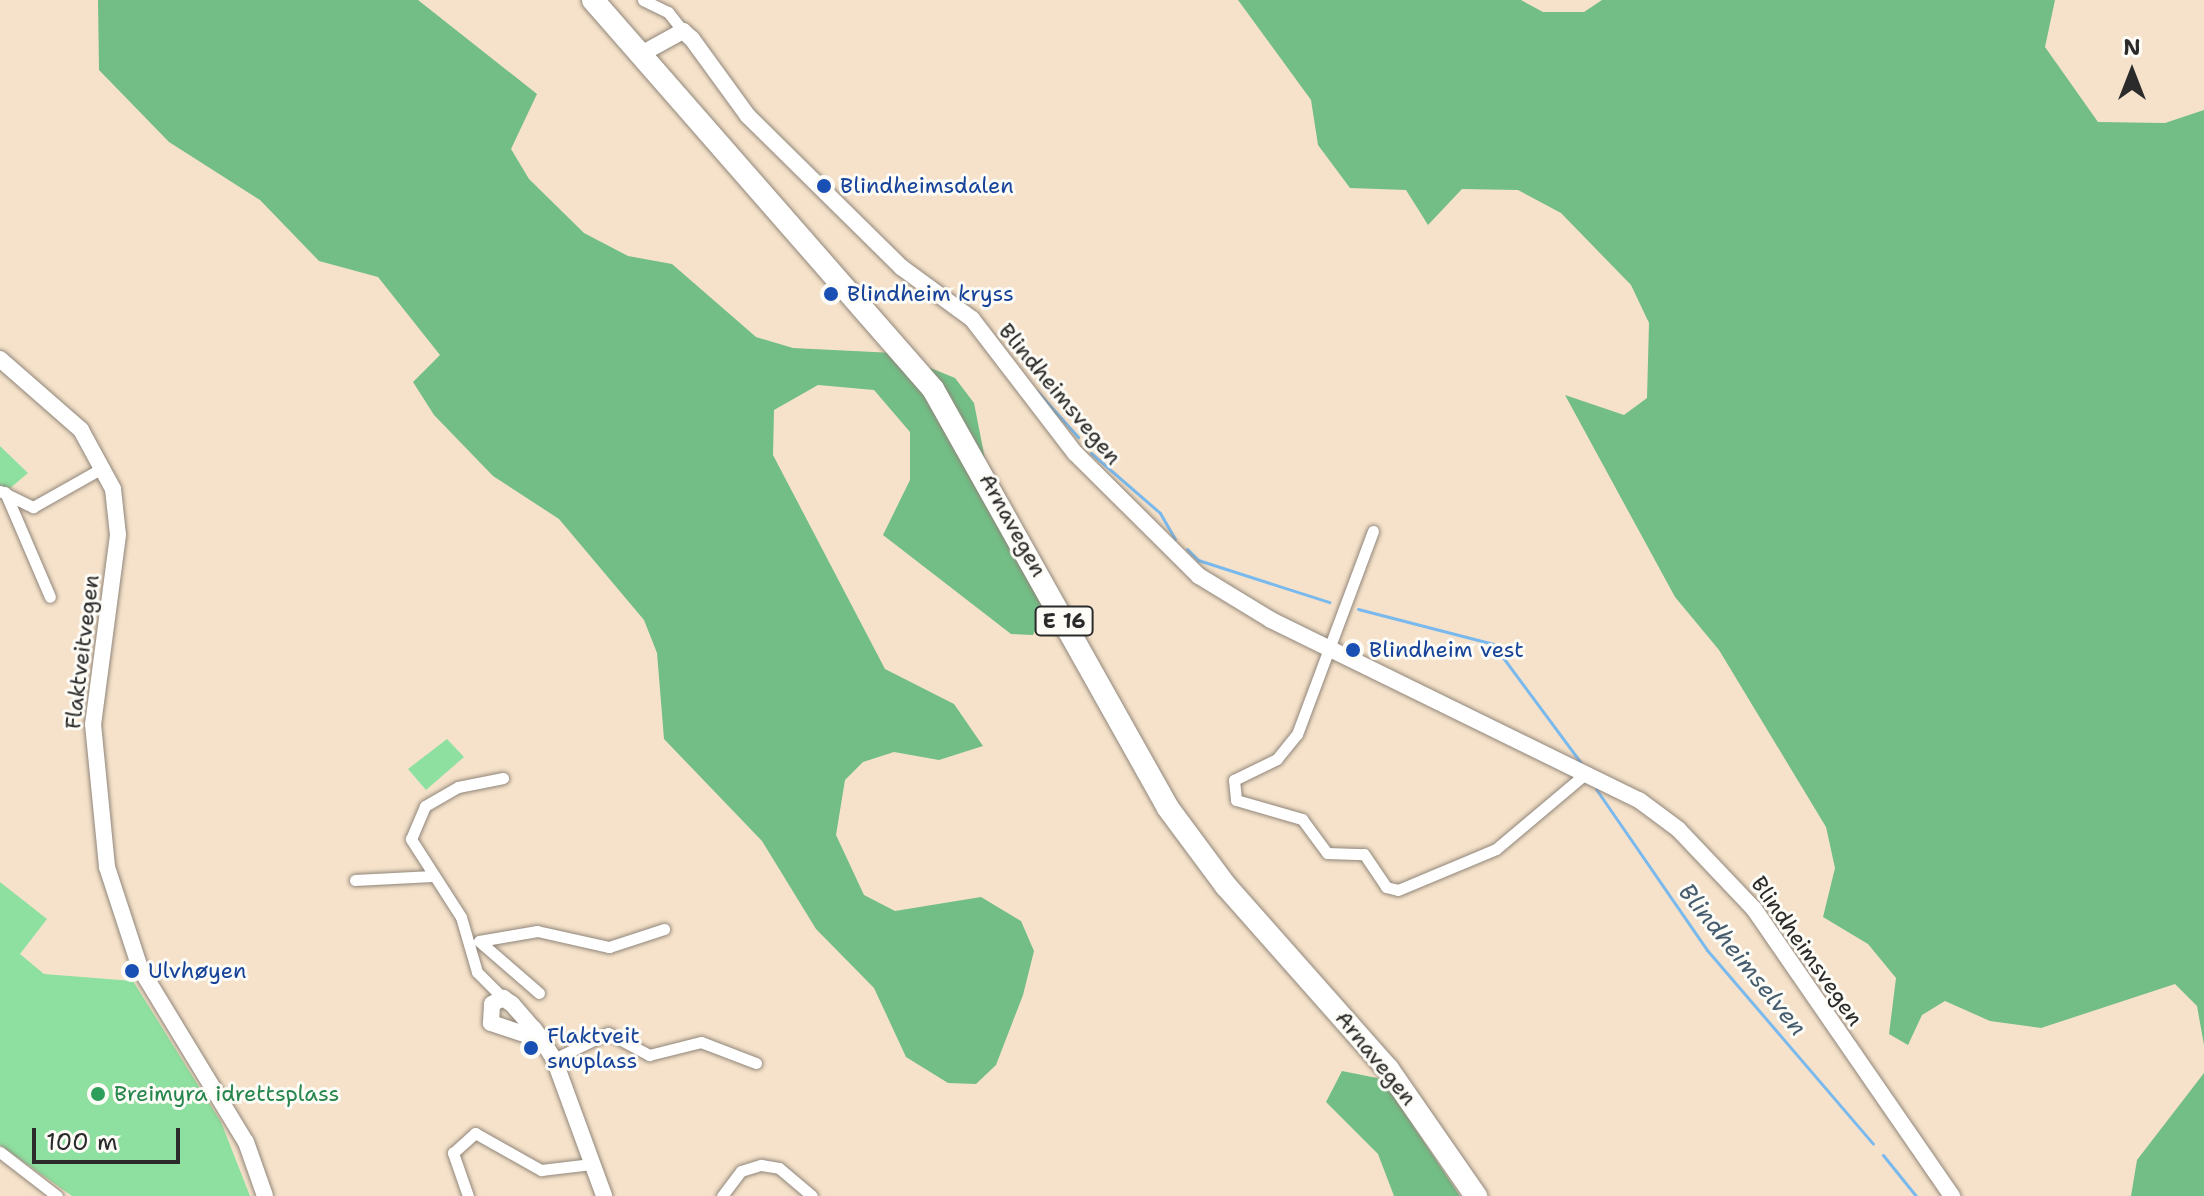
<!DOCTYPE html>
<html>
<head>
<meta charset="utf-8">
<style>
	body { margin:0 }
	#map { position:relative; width:2204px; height:1196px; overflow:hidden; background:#f6e2ca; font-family:"Shantell Sans",sans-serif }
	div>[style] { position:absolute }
	.green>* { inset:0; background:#8ee0a0 }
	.forest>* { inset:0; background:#72be86 }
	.stream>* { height:3px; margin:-1.5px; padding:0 1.5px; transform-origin:1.5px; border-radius:1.5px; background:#79b9ed }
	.roads { filter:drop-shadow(0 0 2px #90867a) drop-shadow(0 0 2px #90867a) }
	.street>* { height:11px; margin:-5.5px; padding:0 5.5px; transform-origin:5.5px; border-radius:5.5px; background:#fff }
	.secondary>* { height:16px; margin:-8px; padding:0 8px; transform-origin:8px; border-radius:8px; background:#fff }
	.highway>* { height:22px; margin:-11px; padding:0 11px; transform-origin:11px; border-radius:11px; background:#fff }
	.dots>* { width:22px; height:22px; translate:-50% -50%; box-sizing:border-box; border:4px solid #fdfcf7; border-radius:50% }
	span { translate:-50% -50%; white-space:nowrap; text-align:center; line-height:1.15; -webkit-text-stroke:6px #fdfcf7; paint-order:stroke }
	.shield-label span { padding:2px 6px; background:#fdfcf7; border:2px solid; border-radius:6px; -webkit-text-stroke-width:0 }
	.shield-label { font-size:20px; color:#2b2b2b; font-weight:700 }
	.transit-label { font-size:22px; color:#164399 }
	.left { translate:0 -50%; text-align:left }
	.street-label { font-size:22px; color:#2b2b2b }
	.leisure-label { font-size:22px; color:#27864d }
	.water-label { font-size:24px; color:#465d6f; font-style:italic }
	.north { position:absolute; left:2092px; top:32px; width:80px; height:80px; -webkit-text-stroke:6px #fdfcf7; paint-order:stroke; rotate:0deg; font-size:22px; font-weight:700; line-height:32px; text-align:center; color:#2b2b2b }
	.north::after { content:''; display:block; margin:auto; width:28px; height:36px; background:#2b2b2b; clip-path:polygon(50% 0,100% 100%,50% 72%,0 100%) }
	.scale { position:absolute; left:32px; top:1128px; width:148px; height:36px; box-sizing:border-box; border:4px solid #2b2b2b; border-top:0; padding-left:10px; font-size:24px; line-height:28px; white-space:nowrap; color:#2b2b2b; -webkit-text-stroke:6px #fdfcf7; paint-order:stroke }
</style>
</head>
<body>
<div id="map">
	<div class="green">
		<i style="clip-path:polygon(0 446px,28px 473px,8px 490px,0 487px)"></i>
		<i style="clip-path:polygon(447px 739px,464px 757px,426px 790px,408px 769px)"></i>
		<i style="clip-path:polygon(0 882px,47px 919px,20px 954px,44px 974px,133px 981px,221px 1122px,250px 1196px,72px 1196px,0 1145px)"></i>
	</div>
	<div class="forest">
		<i style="clip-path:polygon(98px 0,418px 0,537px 94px,511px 149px,529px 179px,584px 233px,628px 256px,672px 264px,756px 337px,793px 348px,894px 353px,955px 378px,974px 403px,985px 459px,1038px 583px,1045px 612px,1033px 635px,1011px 634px,883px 535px,910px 480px,910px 432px,874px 390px,818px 385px,774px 410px,773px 455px,885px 669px,954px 704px,983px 746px,939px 760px,894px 752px,863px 762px,845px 780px,836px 835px,864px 895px,895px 911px,981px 897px,1021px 921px,1034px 951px,1023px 995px,996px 1065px,976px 1084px,948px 1083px,906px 1057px,874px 988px,816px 929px,762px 841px,664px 739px,657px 653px,644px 620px,559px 519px,493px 476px,434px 415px,413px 382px,440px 355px,378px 277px,319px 261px,260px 200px,169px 142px,99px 70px)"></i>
		<i style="clip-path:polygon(1238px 0,1521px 0,1543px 12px,1584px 12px,1602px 0,2055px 0,2045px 47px,2098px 122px,2165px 123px,2204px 110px,2204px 1045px,2197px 1006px,2175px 984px,2041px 1028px,1990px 1021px,1945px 1001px,1922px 1015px,1908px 1045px,1889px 1034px,1896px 978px,1868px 944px,1823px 917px,1835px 868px,1826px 827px,1719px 650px,1675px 597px,1565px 395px,1624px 415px,1647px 398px,1649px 323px,1631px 285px,1561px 213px,1518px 190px,1462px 189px,1428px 225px,1406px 190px,1350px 188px,1318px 145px,1311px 100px)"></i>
		<i style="clip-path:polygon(1342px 1071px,1382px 1079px,1460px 1196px,1394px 1196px,1378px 1154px,1326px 1102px)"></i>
		<i style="clip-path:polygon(2204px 1073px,2204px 1196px,2131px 1196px,2137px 1160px)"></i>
	</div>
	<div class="stream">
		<i style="left:1037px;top:391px;width:62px;rotate:48.3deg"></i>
		<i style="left:1091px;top:453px;width:91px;rotate:41deg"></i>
		<i style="left:1160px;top:513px;width:30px;rotate:60deg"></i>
		<i style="left:1187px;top:549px;width:16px;rotate:45deg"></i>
		<i style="left:1198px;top:560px;width:138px;rotate:17.8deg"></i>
		<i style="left:1358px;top:609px;width:139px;rotate:14.5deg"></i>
		<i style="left:1493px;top:644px;width:148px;rotate:53.5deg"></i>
		<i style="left:1596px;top:789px;width:196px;rotate:55.4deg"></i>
		<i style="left:1707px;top:950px;width:255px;rotate:49.4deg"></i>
		<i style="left:1883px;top:1155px;width:53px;rotate:51.2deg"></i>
	</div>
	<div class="roads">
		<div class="street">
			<i style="left:643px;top:0;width:28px;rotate:26deg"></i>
			<i style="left:668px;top:12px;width:24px;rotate:52deg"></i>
			<i style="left:0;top:491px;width:37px;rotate:26deg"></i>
			<i style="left:33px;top:507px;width:81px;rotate:-29.4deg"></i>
			<i style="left:5px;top:492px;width:114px;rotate:66.8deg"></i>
			<i style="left:1373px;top:531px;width:217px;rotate:110.5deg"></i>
			<i style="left:1297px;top:734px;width:32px;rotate:129deg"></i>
			<i style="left:1277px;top:759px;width:48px;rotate:154deg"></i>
			<i style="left:1234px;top:780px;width:20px;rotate:84deg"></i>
			<i style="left:1236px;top:800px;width:69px;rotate:16.1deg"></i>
			<i style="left:1302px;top:819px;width:42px;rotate:53.7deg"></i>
			<i style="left:1327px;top:853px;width:37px;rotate:2deg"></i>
			<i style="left:1364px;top:854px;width:40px;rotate:56deg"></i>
			<i style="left:1386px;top:887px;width:12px;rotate:14deg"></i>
			<i style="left:1398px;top:890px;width:106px;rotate:-22.7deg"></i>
			<i style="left:1496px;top:849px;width:116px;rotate:-40.1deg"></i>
			<i style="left:355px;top:880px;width:77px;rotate:-3deg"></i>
			<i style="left:539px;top:993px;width:79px;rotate:-139.1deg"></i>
			<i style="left:479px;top:941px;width:59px;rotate:-9.8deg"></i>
			<i style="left:537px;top:931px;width:74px;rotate:12.5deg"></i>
			<i style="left:609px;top:947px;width:58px;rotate:-18.1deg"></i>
			<i style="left:503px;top:998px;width:37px;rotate:-135deg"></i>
			<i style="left:477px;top:972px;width:57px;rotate:-106.2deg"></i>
			<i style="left:461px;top:917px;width:93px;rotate:-122.7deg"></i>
			<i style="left:411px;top:839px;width:36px;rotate:-67deg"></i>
			<i style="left:425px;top:806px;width:38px;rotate:-30deg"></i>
			<i style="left:458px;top:787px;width:46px;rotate:-11.3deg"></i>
			<i style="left:554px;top:1059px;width:60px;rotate:-25.7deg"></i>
			<i style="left:608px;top:1033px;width:47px;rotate:28.2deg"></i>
			<i style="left:649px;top:1055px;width:54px;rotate:-14deg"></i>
			<i style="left:701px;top:1042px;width:59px;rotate:20.9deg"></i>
			<i style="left:0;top:1152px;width:72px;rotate:37.7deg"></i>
			<i style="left:468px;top:1196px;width:46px;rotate:-109.2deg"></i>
			<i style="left:453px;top:1153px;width:30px;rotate:-42deg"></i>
			<i style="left:475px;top:1133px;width:76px;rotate:29.3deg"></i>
			<i style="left:541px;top:1170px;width:51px;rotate:-6.7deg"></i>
			<i style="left:722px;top:1196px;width:31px;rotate:-53deg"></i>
			<i style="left:741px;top:1171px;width:21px;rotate:-17deg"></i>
			<i style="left:761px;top:1165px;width:18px;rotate:9deg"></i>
			<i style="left:779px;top:1168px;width:43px;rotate:40.3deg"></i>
		</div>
		<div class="secondary">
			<i style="left:643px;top:53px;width:46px;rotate:-28.8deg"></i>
			<i style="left:683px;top:31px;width:12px;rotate:42deg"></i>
			<i style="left:692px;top:39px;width:95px;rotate:54deg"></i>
			<i style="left:748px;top:116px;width:215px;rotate:44.6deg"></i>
			<i style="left:901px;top:267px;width:88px;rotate:36.2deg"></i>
			<i style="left:972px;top:319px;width:169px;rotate:52.5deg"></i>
			<i style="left:1075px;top:453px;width:175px;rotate:44.8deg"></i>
			<i style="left:1199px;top:576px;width:84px;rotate:31.4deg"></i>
			<i style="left:1271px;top:620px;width:410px;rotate:26.1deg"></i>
			<i style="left:1639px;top:800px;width:49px;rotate:36.6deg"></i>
			<i style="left:1678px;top:829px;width:110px;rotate:46.5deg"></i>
			<i style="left:1754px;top:909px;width:349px;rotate:55.4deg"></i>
			<i style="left:0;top:359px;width:108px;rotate:41.2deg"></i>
			<i style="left:81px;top:430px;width:67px;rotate:61.5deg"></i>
			<i style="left:113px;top:489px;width:46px;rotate:83.8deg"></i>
			<i style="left:118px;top:535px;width:191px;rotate:97.5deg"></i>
			<i style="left:93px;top:724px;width:144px;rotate:84.4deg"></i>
			<i style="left:107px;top:867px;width:106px;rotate:71.9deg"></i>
			<i style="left:140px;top:968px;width:204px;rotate:58.7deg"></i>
			<i style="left:246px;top:1142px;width:57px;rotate:70.6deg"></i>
			<i style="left:542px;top:1040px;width:54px;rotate:-161.6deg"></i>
			<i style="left:491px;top:1023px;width:19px;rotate:-87deg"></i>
			<i style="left:492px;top:1004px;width:13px;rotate:-29deg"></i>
			<i style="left:503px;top:998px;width:11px;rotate:34deg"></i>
			<i style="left:512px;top:1004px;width:33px;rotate:49deg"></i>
			<i style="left:534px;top:1029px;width:14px;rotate:54deg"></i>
			<i style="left:542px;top:1040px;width:22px;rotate:58deg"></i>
			<i style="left:554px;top:1059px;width:146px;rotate:69.9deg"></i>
		</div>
		<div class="highway">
			<i style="left:593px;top:0;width:517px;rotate:48.85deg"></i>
			<i style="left:933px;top:389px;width:480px;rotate:60.7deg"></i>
			<i style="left:1168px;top:808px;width:97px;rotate:53.4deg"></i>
			<i style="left:1226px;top:886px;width:244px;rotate:48.5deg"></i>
			<i style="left:1388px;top:1069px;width:155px;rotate:55.3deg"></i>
		</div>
	</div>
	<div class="dots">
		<i style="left:824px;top:186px;background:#1a4fb4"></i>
		<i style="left:831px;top:294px;background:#1a4fb4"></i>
		<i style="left:1353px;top:650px;background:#1a4fb4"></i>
		<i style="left:132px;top:971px;background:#1a4fb4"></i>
		<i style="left:531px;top:1048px;background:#1a4fb4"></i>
		<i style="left:98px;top:1094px;background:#2e9e5b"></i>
	</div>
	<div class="shield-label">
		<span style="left:1064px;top:621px">E 16</span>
	</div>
	<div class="transit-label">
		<span class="left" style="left:840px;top:186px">Blindheimsdalen</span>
		<span class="left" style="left:847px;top:294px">Blindheim kryss</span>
		<span class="left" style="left:1369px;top:650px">Blindheim vest</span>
		<span class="left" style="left:148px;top:971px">Ulvhøyen</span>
		<span class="left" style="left:547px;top:1048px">Flaktveit<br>snuplass</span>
	</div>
	<div class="street-label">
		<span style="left:1060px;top:394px;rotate:50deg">Blindheimsvegen</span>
		<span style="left:1013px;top:525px;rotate:61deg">Arnavegen</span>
		<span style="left:82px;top:652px;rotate:-83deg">Flaktveitvegen</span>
		<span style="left:1807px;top:951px;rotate:55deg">Blindheimsvegen</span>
		<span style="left:1376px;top:1058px;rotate:51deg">Arnavegen</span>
	</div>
	<div class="leisure-label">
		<span class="left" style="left:114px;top:1094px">Breimyra idrettsplass</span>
	</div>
	<div class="water-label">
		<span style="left:1742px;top:960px;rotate:51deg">Blindheimselven</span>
	</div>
	<div class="north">N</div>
	<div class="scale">100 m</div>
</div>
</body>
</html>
